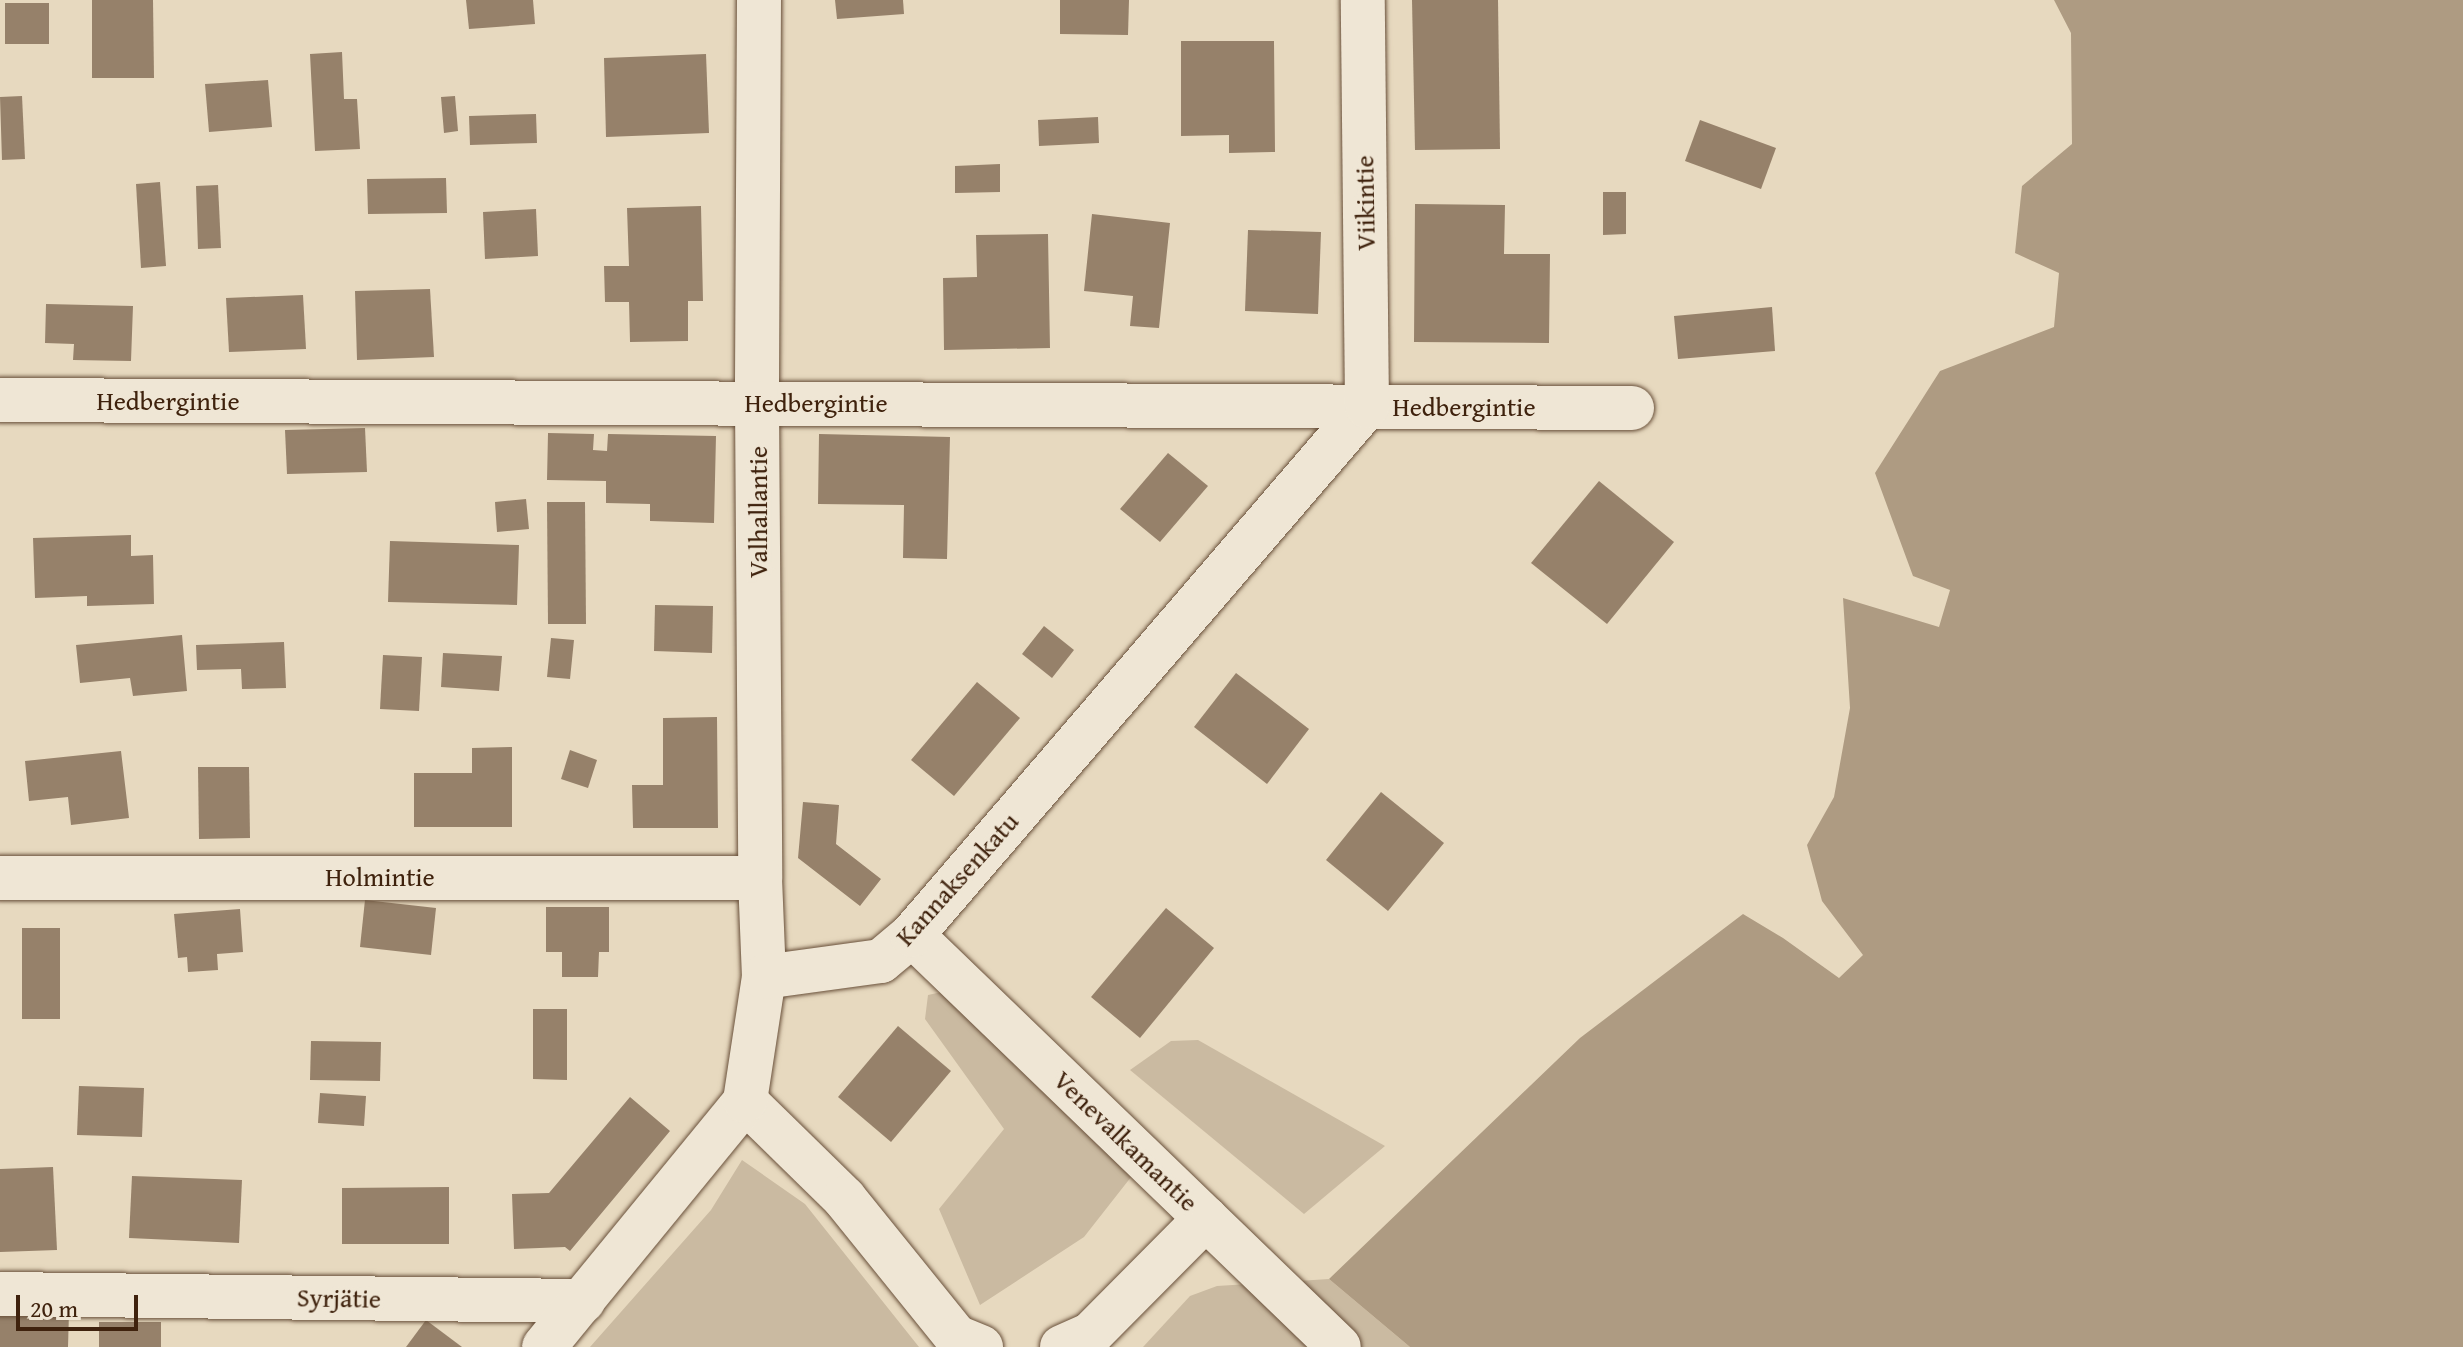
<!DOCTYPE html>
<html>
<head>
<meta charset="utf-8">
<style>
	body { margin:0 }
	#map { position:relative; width:2463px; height:1347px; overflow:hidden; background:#e7d9bf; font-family:"Gentium Book Plus",serif }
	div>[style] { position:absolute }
	.green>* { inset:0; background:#cabaa1 }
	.water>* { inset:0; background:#ae9b82 }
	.building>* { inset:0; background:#96816a }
	.roads { filter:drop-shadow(0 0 2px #69503a) drop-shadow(0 0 2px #69503a) }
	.minor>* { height:44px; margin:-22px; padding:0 22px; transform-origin:22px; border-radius:22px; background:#efe6d5 }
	span { translate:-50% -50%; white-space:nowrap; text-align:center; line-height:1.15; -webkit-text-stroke:8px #efe6d5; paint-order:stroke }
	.street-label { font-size:26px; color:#3f220d }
	.scale { position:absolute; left:16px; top:1295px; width:122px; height:36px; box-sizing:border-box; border:4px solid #3f220d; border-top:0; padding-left:10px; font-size:24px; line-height:28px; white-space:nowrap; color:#3f220d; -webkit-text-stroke:6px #efe6d5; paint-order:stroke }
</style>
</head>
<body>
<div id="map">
	<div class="green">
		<i style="clip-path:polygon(951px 990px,1135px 1172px,1084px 1237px,980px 1305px,939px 1209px,1004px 1129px,925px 1019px,928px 995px)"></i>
		<i style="clip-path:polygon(1198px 1040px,1385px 1146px,1304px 1214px,1130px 1070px,1171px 1041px)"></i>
		<i style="clip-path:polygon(742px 1160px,805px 1204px,919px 1347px,590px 1347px,711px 1210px)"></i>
		<i style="clip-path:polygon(1329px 1279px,1410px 1347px,1143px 1347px,1190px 1296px,1217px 1286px)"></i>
	</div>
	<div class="water">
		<i style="clip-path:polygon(2054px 0,2463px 0,2463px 1347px,1410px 1347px,1329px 1279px,1580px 1038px,1743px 914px,1783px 938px,1839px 978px,1863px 955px,1822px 901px,1807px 845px,1834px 797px,1850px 708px,1843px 598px,1939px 627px,1950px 590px,1913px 576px,1875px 473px,1940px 371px,2054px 327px,2059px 273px,2015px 253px,2022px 186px,2072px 144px,2071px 33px)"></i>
	</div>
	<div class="building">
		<i style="clip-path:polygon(92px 0,153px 0,154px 78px,92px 78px)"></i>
		<i style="clip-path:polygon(466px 0,533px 0,535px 24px,469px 29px)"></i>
		<i style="clip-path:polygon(835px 0,903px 0,904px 14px,837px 19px)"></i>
		<i style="clip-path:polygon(1060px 0,1129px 0,1128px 35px,1060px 34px)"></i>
		<i style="clip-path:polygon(1412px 0,1498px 0,1500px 149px,1415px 150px)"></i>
		<i style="clip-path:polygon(5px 3px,49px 3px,49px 44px,5px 44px)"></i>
		<i style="clip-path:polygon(1181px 41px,1274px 41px,1275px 152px,1229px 153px,1229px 135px,1181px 136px)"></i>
		<i style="clip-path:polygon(342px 52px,344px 99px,357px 99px,360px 149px,315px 151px,310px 54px)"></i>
		<i style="clip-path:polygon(706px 54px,709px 133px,606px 137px,604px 58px)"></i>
		<i style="clip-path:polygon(268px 80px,272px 127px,209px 132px,205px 84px)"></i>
		<i style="clip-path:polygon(22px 96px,25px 159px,2px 160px,0 97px)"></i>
		<i style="clip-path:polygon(455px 96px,458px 131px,444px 133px,441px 97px)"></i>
		<i style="clip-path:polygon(536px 114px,537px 143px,470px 145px,469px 116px)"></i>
		<i style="clip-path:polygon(1098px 117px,1099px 143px,1039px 146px,1038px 120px)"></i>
		<i style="clip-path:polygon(1700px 120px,1776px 148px,1761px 189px,1685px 161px)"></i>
		<i style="clip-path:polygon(1000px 164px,1000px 192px,955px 193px,955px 166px)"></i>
		<i style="clip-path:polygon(446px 178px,447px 213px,368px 214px,367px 179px)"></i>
		<i style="clip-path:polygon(160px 182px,166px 266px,141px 268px,136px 184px)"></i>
		<i style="clip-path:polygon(218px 185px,221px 248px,198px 249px,196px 186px)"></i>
		<i style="clip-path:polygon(1603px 192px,1626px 192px,1626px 234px,1603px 235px)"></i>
		<i style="clip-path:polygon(1415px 204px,1505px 205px,1504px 254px,1550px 254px,1549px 343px,1414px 342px)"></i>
		<i style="clip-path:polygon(701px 206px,703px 301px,688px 301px,688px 341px,630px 342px,629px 302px,605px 302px,604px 266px,629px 266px,627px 208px)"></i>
		<i style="clip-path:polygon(536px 209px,538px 256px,485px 259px,483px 212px)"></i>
		<i style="clip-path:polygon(1092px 214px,1170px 223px,1159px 328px,1130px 326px,1133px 296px,1084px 291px)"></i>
		<i style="clip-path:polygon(1248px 230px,1321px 232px,1318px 314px,1245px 311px)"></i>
		<i style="clip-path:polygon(1048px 234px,1050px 348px,944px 350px,943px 278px,977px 277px,976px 235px)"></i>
		<i style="clip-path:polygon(430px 289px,434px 357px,357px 360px,355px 291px)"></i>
		<i style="clip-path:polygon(303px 295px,306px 349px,229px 352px,226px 298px)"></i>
		<i style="clip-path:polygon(46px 304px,133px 306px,131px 361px,73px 360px,74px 344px,45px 343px)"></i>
		<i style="clip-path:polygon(1772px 307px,1775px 351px,1678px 359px,1674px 316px)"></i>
		<i style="clip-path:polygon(365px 428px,367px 472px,287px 474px,285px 430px)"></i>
		<i style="clip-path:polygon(548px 433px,594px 434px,593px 450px,607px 451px,608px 434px,716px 436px,714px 523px,650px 521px,650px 504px,606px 503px,606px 481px,547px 480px)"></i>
		<i style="clip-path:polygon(819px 434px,950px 437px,947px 559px,903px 558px,904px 505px,818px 504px)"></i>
		<i style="clip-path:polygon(1168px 453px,1208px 486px,1160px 542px,1120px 509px)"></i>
		<i style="clip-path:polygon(1599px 481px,1674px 542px,1607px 624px,1531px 563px)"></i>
		<i style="clip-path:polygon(526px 499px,529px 529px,497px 532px,495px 502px)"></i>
		<i style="clip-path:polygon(547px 502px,585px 502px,586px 624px,548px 624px)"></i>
		<i style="clip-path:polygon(131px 535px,131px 556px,153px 555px,154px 604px,87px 606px,87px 596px,35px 598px,33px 538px)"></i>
		<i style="clip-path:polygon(390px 541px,519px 545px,517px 605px,388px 602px)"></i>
		<i style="clip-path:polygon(655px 605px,713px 606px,712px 653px,654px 651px)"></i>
		<i style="clip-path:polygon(1044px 626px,1074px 650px,1052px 678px,1022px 654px)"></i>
		<i style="clip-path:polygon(182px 635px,187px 691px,133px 696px,130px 678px,80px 683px,76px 645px)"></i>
		<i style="clip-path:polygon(551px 638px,574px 640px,570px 679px,547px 677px)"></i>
		<i style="clip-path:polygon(284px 642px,286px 688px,242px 689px,241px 669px,197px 670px,196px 645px)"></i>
		<i style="clip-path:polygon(443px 653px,502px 656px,499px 691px,441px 687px)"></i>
		<i style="clip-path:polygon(383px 655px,422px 657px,419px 711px,380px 709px)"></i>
		<i style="clip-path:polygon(1236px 673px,1309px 729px,1267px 784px,1194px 727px)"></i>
		<i style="clip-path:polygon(977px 682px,1020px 718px,954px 796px,911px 760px)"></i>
		<i style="clip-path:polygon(717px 717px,718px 828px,633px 828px,632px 785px,663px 785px,663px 718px)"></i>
		<i style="clip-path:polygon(512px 747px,512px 827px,414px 827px,414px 773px,472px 773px,472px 748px)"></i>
		<i style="clip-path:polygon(570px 750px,597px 760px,588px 788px,561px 779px)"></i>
		<i style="clip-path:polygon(121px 751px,129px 818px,71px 825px,68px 797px,29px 801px,25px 761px)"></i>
		<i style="clip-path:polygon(198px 767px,249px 767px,250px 838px,199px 839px)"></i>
		<i style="clip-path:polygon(1381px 792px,1444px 843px,1388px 911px,1326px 860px)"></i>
		<i style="clip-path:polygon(803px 802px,839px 805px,836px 844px,881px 879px,860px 906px,798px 858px)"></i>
		<i style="clip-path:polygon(365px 900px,436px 908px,431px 955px,360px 947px)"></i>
		<i style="clip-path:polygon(546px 907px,609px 907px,609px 952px,599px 952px,598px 977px,562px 977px,562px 952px,546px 952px)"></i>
		<i style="clip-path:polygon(1166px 908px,1214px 948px,1140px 1038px,1091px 997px)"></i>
		<i style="clip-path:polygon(240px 909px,243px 952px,217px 954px,218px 970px,188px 972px,187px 957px,178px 958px,174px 914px)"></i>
		<i style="clip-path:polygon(22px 928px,60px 928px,60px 1019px,22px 1019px)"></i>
		<i style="clip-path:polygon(533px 1009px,567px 1009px,567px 1080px,533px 1079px)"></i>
		<i style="clip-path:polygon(898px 1026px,951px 1071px,891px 1142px,838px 1097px)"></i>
		<i style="clip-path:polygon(311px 1041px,381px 1042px,380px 1081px,310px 1080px)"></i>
		<i style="clip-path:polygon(79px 1086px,144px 1088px,142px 1137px,77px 1135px)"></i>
		<i style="clip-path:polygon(320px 1093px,366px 1096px,364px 1126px,318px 1123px)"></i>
		<i style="clip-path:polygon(630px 1097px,670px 1131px,570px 1251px,565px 1247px,514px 1249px,512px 1194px,549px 1193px)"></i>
		<i style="clip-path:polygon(53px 1167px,57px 1250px,0 1252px,0 1169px)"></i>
		<i style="clip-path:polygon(132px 1176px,242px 1180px,239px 1243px,129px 1238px)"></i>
		<i style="clip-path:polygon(449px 1187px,449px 1244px,342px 1244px,342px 1188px)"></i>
		<i style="clip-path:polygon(0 1309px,69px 1312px,68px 1347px,0 1347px)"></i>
		<i style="clip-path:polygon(426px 1320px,462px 1347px,406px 1347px)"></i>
		<i style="clip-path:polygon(99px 1322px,161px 1322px,161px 1347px,99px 1347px)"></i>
	</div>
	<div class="roads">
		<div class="minor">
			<i style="left:759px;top:0;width:403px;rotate:90.3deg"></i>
			<i style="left:757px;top:403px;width:475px;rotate:89.6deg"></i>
			<i style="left:760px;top:878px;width:99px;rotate:87.7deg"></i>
			<i style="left:0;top:400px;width:1632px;rotate:0.28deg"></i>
			<i style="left:0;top:878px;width:760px"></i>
			<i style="left:912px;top:935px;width:593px;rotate:43.98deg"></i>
			<i style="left:745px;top:1101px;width:139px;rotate:44.4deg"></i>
			<i style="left:844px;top:1198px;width:179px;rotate:51.1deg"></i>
			<i style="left:956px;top:1337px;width:27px;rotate:22deg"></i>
			<i style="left:0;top:1294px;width:583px;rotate:0.69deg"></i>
			<i style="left:544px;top:1347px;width:318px;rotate:-50.7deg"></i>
			<i style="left:745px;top:1101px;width:125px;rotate:-81.3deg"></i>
			<i style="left:764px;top:977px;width:118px;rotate:-7.8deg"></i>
			<i style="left:881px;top:961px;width:40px;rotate:-40deg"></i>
			<i style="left:912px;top:935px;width:698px;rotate:-49.3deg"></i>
			<i style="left:1367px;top:406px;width:406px;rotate:-90.6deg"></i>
			<i style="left:1062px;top:1347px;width:32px;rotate:-24deg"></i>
			<i style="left:1091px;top:1334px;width:163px;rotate:-45.2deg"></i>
		</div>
	</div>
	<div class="street-label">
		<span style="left:1365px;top:203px;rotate:-91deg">Viikintie</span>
		<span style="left:168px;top:401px">Hedbergintie</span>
		<span style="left:816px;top:403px">Hedbergintie</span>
		<span style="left:1464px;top:407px">Hedbergintie</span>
		<span style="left:758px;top:512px;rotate:-90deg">Valhallantie</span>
		<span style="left:380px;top:877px">Holmintie</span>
		<span style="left:957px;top:879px;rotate:-48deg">Kannaksenkatu</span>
		<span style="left:1126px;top:1141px;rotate:44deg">Venevalkamantie</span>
		<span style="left:339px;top:1298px;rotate:1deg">Syrjätie</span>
	</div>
	<div class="scale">20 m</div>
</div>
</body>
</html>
